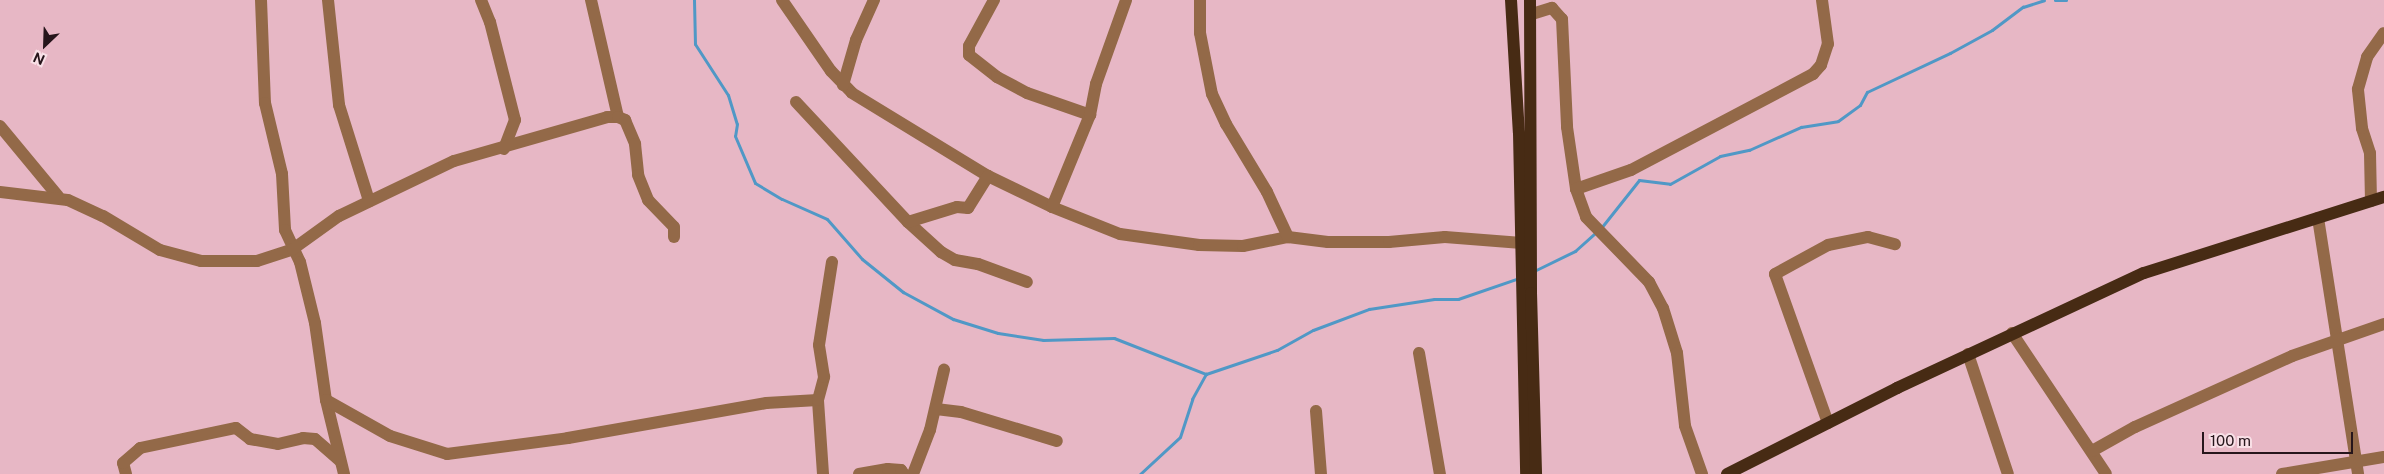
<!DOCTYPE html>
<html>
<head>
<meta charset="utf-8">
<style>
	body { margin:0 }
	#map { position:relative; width:2384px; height:474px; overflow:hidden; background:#e7b7c5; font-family:"Public Sans",sans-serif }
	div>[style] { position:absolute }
	.stream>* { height:3px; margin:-1.5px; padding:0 1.5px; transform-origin:1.5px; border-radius:1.5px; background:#5098c6 }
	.minor>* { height:12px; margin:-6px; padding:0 6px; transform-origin:6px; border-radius:6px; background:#936948 }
	.major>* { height:12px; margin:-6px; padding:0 6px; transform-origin:6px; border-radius:6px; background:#472b14 }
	span { translate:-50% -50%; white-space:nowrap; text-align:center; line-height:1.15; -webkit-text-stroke:4px #f8dfe6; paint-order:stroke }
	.north { position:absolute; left:20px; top:20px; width:50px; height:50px; -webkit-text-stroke:4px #f8dfe6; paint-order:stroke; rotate:204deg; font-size:14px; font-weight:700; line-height:20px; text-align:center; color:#26151b }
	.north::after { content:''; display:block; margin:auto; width:18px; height:22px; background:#26151b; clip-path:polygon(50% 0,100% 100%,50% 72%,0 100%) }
	.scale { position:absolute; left:2202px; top:432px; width:151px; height:22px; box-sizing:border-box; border:2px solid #26151b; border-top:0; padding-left:6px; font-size:15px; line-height:18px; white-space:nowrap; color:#26151b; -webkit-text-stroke:4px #f8dfe6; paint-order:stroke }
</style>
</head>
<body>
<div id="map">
	<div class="stream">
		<i style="left:694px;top:0;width:44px;rotate:88.7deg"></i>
		<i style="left:695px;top:44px;width:61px;rotate:57.1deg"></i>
		<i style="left:728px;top:95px;width:30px;rotate:73deg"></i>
		<i style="left:737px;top:124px;width:12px;rotate:99deg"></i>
		<i style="left:735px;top:136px;width:51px;rotate:66.9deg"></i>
		<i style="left:755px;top:183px;width:31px;rotate:31deg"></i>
		<i style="left:782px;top:199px;width:49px;rotate:24deg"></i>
		<i style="left:827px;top:219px;width:53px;rotate:48.8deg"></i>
		<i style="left:862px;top:259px;width:53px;rotate:38.8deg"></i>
		<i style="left:903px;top:292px;width:57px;rotate:28.4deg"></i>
		<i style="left:953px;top:319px;width:47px;rotate:17.3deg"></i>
		<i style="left:998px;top:333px;width:46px;rotate:8.8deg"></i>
		<i style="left:1043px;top:340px;width:71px;rotate:-1.6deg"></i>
		<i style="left:1114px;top:338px;width:99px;rotate:21.4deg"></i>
		<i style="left:2055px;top:0;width:11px"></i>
		<i style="left:1601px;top:228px;width:61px;rotate:-51.6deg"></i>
		<i style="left:1639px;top:180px;width:31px;rotate:7deg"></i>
		<i style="left:1670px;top:184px;width:57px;rotate:-29.2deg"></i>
		<i style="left:1720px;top:156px;width:30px;rotate:-12deg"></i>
		<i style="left:1749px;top:150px;width:57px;rotate:-23.9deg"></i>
		<i style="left:1801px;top:127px;width:37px;rotate:-9deg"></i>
		<i style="left:1838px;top:121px;width:27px;rotate:-36deg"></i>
		<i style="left:1860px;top:105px;width:15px;rotate:-62deg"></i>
		<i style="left:1867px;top:92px;width:92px;rotate:-25.2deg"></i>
		<i style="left:1950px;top:53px;width:48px;rotate:-28.7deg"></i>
		<i style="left:1992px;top:30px;width:39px;rotate:-37deg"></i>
		<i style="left:2023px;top:7px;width:22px;rotate:-18deg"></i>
		<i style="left:1534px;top:271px;width:46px;rotate:-26deg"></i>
		<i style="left:1575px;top:251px;width:28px;rotate:-42deg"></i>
		<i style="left:1140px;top:474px;width:54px;rotate:-42.8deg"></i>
		<i style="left:1180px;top:437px;width:40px;rotate:-72deg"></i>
		<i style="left:1192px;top:399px;width:29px;rotate:-61deg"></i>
		<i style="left:1206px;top:374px;width:75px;rotate:-18.7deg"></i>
		<i style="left:1277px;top:350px;width:41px;rotate:-29.1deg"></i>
		<i style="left:1313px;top:330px;width:60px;rotate:-20.6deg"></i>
		<i style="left:1369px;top:309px;width:66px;rotate:-8.7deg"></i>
		<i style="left:1434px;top:299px;width:24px"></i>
		<i style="left:1458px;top:299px;width:65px;rotate:-19deg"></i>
	</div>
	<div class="minor">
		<i style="left:261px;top:0;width:103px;rotate:87.8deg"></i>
		<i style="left:265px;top:103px;width:73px;rotate:76.5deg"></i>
		<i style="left:282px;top:174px;width:56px;rotate:86.9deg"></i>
		<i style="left:285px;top:230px;width:35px;rotate:65deg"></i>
		<i style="left:300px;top:262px;width:63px;rotate:76.2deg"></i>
		<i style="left:315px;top:323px;width:78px;rotate:81.9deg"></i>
		<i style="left:326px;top:400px;width:76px;rotate:76.3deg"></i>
		<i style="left:328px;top:0;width:106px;rotate:84deg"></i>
		<i style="left:339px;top:105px;width:101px;rotate:72.6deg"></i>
		<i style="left:481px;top:0;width:24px;rotate:68deg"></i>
		<i style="left:490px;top:22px;width:101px;rotate:75.7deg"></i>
		<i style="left:515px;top:120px;width:31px;rotate:111deg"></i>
		<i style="left:591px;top:0;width:120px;rotate:77deg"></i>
		<i style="left:782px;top:0;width:86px;rotate:55.4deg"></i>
		<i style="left:831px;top:71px;width:30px;rotate:46deg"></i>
		<i style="left:852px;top:93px;width:159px;rotate:31.4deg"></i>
		<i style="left:988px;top:176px;width:71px;rotate:25.8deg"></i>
		<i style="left:1052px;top:207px;width:73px;rotate:21.7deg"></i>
		<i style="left:1120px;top:234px;width:80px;rotate:7.9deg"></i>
		<i style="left:1199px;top:245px;width:44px;rotate:1.3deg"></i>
		<i style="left:1243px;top:246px;width:46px;rotate:-11.3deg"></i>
		<i style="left:1288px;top:237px;width:40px;rotate:7.1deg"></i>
		<i style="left:1328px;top:242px;width:61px"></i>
		<i style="left:1389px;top:242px;width:56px;rotate:-5.1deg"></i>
		<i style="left:1445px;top:237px;width:77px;rotate:4.5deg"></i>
		<i style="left:994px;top:0;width:52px;rotate:118.5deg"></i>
		<i style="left:969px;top:46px;width:9px;rotate:90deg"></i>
		<i style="left:969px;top:55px;width:36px;rotate:38deg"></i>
		<i style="left:997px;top:77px;width:34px;rotate:28deg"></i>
		<i style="left:1027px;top:93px;width:67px;rotate:19.2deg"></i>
		<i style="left:1200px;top:0;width:33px;rotate:90deg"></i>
		<i style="left:1200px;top:33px;width:62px;rotate:78.9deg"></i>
		<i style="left:1212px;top:94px;width:33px;rotate:65deg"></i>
		<i style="left:1226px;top:124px;width:79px;rotate:58.9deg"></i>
		<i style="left:1267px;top:192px;width:50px;rotate:65deg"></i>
		<i style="left:1532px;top:14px;width:21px;rotate:-17deg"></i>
		<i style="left:1552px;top:8px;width:15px;rotate:48deg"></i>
		<i style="left:1562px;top:19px;width:108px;rotate:87.3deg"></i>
		<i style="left:1567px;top:127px;width:63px;rotate:81.7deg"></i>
		<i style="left:1576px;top:189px;width:30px;rotate:70deg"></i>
		<i style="left:1586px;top:217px;width:91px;rotate:45.9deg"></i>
		<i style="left:1649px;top:282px;width:30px;rotate:62deg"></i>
		<i style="left:1663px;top:308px;width:47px;rotate:72.7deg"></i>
		<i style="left:1677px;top:353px;width:73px;rotate:83.7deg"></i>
		<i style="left:1685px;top:426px;width:51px;rotate:70.5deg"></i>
		<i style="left:843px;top:85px;width:47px;rotate:-73.9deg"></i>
		<i style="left:856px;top:40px;width:44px;rotate:-65.8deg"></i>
		<i style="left:796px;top:102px;width:164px;rotate:47deg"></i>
		<i style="left:908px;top:222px;width:45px;rotate:42.3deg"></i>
		<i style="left:941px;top:252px;width:16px;rotate:30deg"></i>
		<i style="left:955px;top:260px;width:23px;rotate:10deg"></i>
		<i style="left:978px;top:264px;width:52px;rotate:20.2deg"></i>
		<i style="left:0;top:126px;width:91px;rotate:50.4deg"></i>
		<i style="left:1576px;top:189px;width:58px;rotate:-19.1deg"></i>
		<i style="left:1631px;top:170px;width:206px;rotate:-27.8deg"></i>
		<i style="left:1813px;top:74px;width:12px;rotate:-48deg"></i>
		<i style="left:1821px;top:65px;width:22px;rotate:-72deg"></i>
		<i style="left:1828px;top:44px;width:44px;rotate:-97.8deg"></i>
		<i style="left:0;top:192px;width:68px;rotate:6.7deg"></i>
		<i style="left:68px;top:200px;width:38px;rotate:25deg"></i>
		<i style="left:103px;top:216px;width:66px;rotate:30.8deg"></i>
		<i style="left:160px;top:250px;width:42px;rotate:15deg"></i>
		<i style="left:201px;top:261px;width:56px"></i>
		<i style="left:257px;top:261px;width:38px;rotate:-18deg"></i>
		<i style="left:293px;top:249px;width:57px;rotate:-35.7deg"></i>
		<i style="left:339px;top:216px;width:127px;rotate:-25.6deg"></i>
		<i style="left:454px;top:161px;width:159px;rotate:-16deg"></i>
		<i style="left:607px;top:117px;width:11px"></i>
		<i style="left:618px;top:117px;width:8px;rotate:23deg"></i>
		<i style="left:625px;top:120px;width:26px;rotate:67deg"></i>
		<i style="left:635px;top:144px;width:31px;rotate:84deg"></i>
		<i style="left:638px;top:175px;width:27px;rotate:68deg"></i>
		<i style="left:648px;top:200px;width:37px;rotate:46deg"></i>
		<i style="left:674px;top:227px;width:10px;rotate:90deg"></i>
		<i style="left:2371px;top:201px;width:48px;rotate:-91.2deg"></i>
		<i style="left:2370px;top:153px;width:26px;rotate:-108deg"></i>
		<i style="left:2362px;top:128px;width:39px;rotate:-96deg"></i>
		<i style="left:2358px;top:89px;width:33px;rotate:-74deg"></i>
		<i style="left:2367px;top:57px;width:29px;rotate:-55deg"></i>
		<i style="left:1052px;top:207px;width:100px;rotate:-67.6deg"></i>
		<i style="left:1090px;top:115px;width:32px;rotate:-79deg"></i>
		<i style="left:1096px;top:84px;width:89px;rotate:-70.3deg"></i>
		<i style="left:2318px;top:218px;width:259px;rotate:81.1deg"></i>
		<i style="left:908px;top:222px;width:51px;rotate:-17deg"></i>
		<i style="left:957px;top:207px;width:11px;rotate:5deg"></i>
		<i style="left:968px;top:208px;width:38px;rotate:-58deg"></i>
		<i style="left:2012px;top:333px;width:169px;rotate:56.3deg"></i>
		<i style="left:1419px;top:353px;width:123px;rotate:80.2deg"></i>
		<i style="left:1968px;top:354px;width:126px;rotate:71.6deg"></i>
		<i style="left:326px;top:400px;width:73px;rotate:29.4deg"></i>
		<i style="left:390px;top:436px;width:60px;rotate:17.5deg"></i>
		<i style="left:447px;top:454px;width:122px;rotate:-7.5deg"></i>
		<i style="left:568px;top:438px;width:201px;rotate:-10deg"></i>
		<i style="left:766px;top:403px;width:52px;rotate:-3.3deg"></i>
		<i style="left:936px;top:409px;width:25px;rotate:7deg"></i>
		<i style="left:961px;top:412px;width:100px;rotate:16.8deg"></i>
		<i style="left:1316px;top:411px;width:63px;rotate:85.5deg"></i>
		<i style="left:1828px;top:423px;width:158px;rotate:-109.6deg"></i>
		<i style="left:1775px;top:274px;width:60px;rotate:-28.7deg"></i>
		<i style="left:1828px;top:245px;width:41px;rotate:-11.3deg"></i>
		<i style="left:1868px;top:237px;width:28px;rotate:15deg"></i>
		<i style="left:2092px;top:451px;width:49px;rotate:-29.2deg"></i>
		<i style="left:2135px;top:427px;width:172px;rotate:-24.3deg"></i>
		<i style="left:2292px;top:356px;width:97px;rotate:-19.2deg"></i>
		<i style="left:126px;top:474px;width:11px;rotate:-105deg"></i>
		<i style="left:123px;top:463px;width:23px;rotate:-41deg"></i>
		<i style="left:140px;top:448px;width:98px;rotate:-11.8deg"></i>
		<i style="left:236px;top:428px;width:18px;rotate:38deg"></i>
		<i style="left:250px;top:439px;width:28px;rotate:10deg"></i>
		<i style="left:278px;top:444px;width:26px;rotate:-13deg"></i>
		<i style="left:303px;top:438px;width:12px;rotate:5deg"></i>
		<i style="left:315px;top:439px;width:33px;rotate:41deg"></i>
		<i style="left:823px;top:474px;width:74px;rotate:-93.9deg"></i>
		<i style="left:818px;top:400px;width:24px;rotate:-75deg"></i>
		<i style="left:824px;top:377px;width:32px;rotate:-99deg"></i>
		<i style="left:819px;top:345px;width:84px;rotate:-81.1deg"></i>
		<i style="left:859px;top:474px;width:29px;rotate:-10deg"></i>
		<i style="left:888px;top:469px;width:13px;rotate:4deg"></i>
		<i style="left:901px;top:470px;width:5px;rotate:53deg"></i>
		<i style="left:913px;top:474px;width:47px;rotate:-68.9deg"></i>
		<i style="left:930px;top:430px;width:62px;rotate:-76.9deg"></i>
		<i style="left:2282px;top:474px;width:103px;rotate:-9.5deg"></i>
	</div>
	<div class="major">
		<i style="left:1511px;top:0;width:133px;rotate:86.6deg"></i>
		<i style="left:1519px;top:133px;width:341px;rotate:88.8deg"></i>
		<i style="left:1530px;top:0;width:293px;rotate:89.8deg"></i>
		<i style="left:1531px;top:293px;width:181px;rotate:88.4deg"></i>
		<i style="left:1727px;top:474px;width:191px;rotate:-26.8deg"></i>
		<i style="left:1897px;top:388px;width:272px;rotate:-25deg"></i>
		<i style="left:2144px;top:273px;width:252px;rotate:-17.6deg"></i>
	</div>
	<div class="north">N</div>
	<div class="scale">100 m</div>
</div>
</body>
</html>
